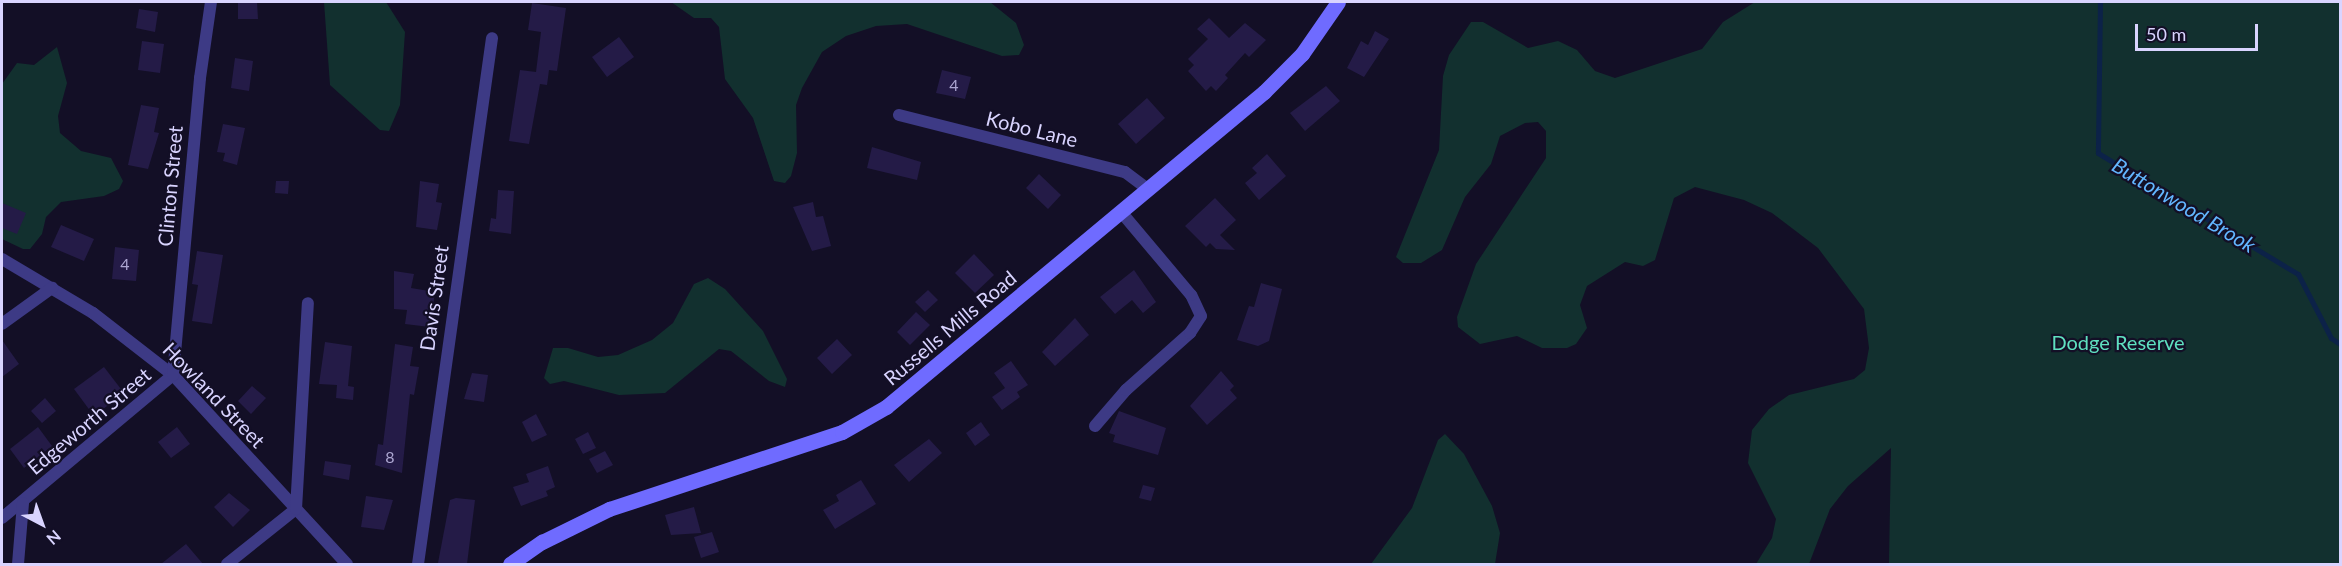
<!DOCTYPE html>
<html>
<head>
<meta charset="utf-8">
<style>
	body { margin:0 }
	#map { position:relative; width:2342px; height:566px; overflow:hidden; background:#130f26; font-family:Lato,sans-serif }
	div>[style] { position:absolute }
	.green>* { inset:0; background:#12302f }
	.stream>* { height:5px; margin:-2.5px; padding:0 2.5px; transform-origin:2.5px; border-radius:2.5px; background:#0c2248 }
	.building>* { inset:0; background:#241b47 }
	.minor>* { height:12px; margin:-6px; padding:0 6px; transform-origin:6px; border-radius:6px; background:#3d3a85 }
	.secondary>* { height:15px; margin:-7.5px; padding:0 7.5px; transform-origin:7.5px; border-radius:7.5px; background:#6f6bff }
	span { translate:-50% -50%; white-space:nowrap; text-align:center; line-height:1.15; -webkit-text-stroke:4.5px #130f26; paint-order:stroke }
	.number-label { font-size:16px; color:#aca6d1 }
	.number-label span { -webkit-text-stroke-width:0 }
	.street-label { font-size:20px; color:#d9d4ff }
	.park-label { font-size:20px; color:#5fe0c0 }
	.water-label { font-size:21px; color:#62b6ff; font-style:italic }
	.frame { position:absolute; inset:0; border:3px solid #d9d4ff; pointer-events:none }
	.north { position:absolute; left:12px; top:494px; width:60px; height:60px; -webkit-text-stroke:4px #130f26; paint-order:stroke; rotate:139deg; font-size:16px; font-weight:700; line-height:24px; text-align:center; color:#d9d4ff }
	.north::after { content:''; display:block; margin:auto; width:21px; height:27px; background:#d9d4ff; clip-path:polygon(50% 0,100% 100%,50% 72%,0 100%) }
	.scale { position:absolute; left:2135px; top:24px; width:123px; height:27px; box-sizing:border-box; border:3px solid #d9d4ff; border-top:0; padding-left:8px; font-size:18px; line-height:21px; white-space:nowrap; color:#d9d4ff; -webkit-text-stroke:4px #130f26; paint-order:stroke }
</style>
</head>
<body>
<div id="map">
	<div class="green">
		<i style="clip-path:polygon(324px 2px,386px 2px,405px 32px,400px 105px,389px 131px,380px 130px,330px 85px)"></i>
		<i style="clip-path:polygon(671px 2px,990px 2px,1016px 23px,1024px 45px,1019px 55px,1002px 56px,907px 24px,876px 26px,846px 36px,822px 52px,802px 88px,796px 105px,797px 153px,791px 176px,785px 183px,774px 181px,753px 118px,725px 79px,719px 27px,711px 18px,694px 18px)"></i>
		<i style="clip-path:polygon(1755px 2px,2340px 2px,2340px 564px,1889px 564px,1891px 448px,1848px 486px,1830px 509px,1809px 564px,1756px 564px,1772px 538px,1776px 519px,1748px 463px,1752px 430px,1769px 409px,1789px 395px,1854px 379px,1865px 370px,1869px 348px,1864px 309px,1818px 248px,1772px 213px,1744px 200px,1695px 187px,1674px 198px,1655px 260px,1643px 266px,1625px 262px,1587px 286px,1580px 305px,1587px 328px,1576px 344px,1567px 348px,1542px 348px,1517px 336px,1480px 344px,1458px 327px,1457px 317px,1476px 264px,1546px 158px,1546px 131px,1538px 122px,1525px 123px,1500px 136px,1491px 164px,1465px 197px,1442px 250px,1421px 263px,1403px 263px,1396px 257px,1439px 150px,1443px 76px,1449px 55px,1471px 22px,1483px 22px,1528px 48px,1558px 41px,1577px 50px,1595px 71px,1615px 78px,1702px 49px,1723px 22px)"></i>
		<i style="clip-path:polygon(57px 47px,67px 83px,58px 116px,60px 133px,81px 151px,111px 158px,123px 181px,119px 189px,104px 196px,61px 202px,46px 217px,42px 234px,30px 249px,23px 249px,2px 239px,2px 84px,17px 63px,34px 65px)"></i>
		<i style="clip-path:polygon(708px 278px,725px 289px,763px 331px,787px 379px,785px 387px,769px 381px,731px 351px,719px 349px,665px 393px,619px 395px,564px 381px,550px 384px,544px 378px,553px 348px,568px 348px,598px 357px,618px 355px,652px 340px,673px 323px,694px 284px)"></i>
		<i style="clip-path:polygon(1445px 434px,1464px 454px,1492px 506px,1500px 533px,1495px 564px,1371px 564px,1412px 508px,1438px 440px)"></i>
	</div>
	<div class="stream">
		<i style="left:2100px;top:2px;width:151px;rotate:90.8deg"></i>
		<i style="left:2098px;top:153px;width:234px;rotate:31.2deg"></i>
		<i style="left:2298px;top:274px;width:72px;rotate:62.7deg"></i>
		<i style="left:2331px;top:338px;width:11px;rotate:34deg"></i>
	</div>
	<div class="building">
		<i style="clip-path:polygon(238px 2px,257px 2px,258px 19px,238px 19px)"></i>
		<i style="clip-path:polygon(532px 3px,566px 8px,557px 71px,549px 70px,547px 85px,540px 84px,529px 144px,509px 141px,520px 70px,536px 72px,541px 32px,528px 30px)"></i>
		<i style="clip-path:polygon(139px 9px,158px 12px,155px 32px,136px 28px)"></i>
		<i style="clip-path:polygon(1209px 18px,1229px 38px,1245px 23px,1266px 40px,1249px 57px,1245px 53px,1225px 75px,1228px 78px,1216px 91px,1211px 86px,1206px 91px,1188px 71px,1194px 65px,1188px 59px,1208px 39px,1197px 29px)"></i>
		<i style="clip-path:polygon(1375px 31px,1389px 39px,1364px 77px,1347px 68px,1361px 41px,1368px 45px)"></i>
		<i style="clip-path:polygon(619px 37px,634px 57px,607px 77px,592px 57px)"></i>
		<i style="clip-path:polygon(142px 41px,164px 44px,160px 73px,138px 70px)"></i>
		<i style="clip-path:polygon(235px 58px,253px 61px,249px 91px,231px 88px)"></i>
		<i style="clip-path:polygon(942px 70px,971px 77px,965px 99px,936px 93px)"></i>
		<i style="clip-path:polygon(1326px 86px,1340px 101px,1305px 131px,1290px 113px)"></i>
		<i style="clip-path:polygon(1147px 98px,1165px 118px,1136px 144px,1118px 124px)"></i>
		<i style="clip-path:polygon(141px 105px,159px 108px,154px 132px,159px 133px,148px 169px,128px 165px)"></i>
		<i style="clip-path:polygon(223px 124px,245px 128px,237px 165px,223px 161px,225px 153px,217px 152px)"></i>
		<i style="clip-path:polygon(872px 147px,921px 162px,917px 180px,867px 168px)"></i>
		<i style="clip-path:polygon(1267px 154px,1286px 176px,1259px 200px,1245px 183px,1257px 173px,1252px 168px)"></i>
		<i style="clip-path:polygon(1039px 174px,1061px 195px,1048px 209px,1026px 188px)"></i>
		<i style="clip-path:polygon(276px 181px,289px 181px,288px 194px,275px 193px)"></i>
		<i style="clip-path:polygon(420px 181px,439px 184px,436px 202px,442px 203px,437px 230px,416px 227px)"></i>
		<i style="clip-path:polygon(498px 190px,514px 191px,511px 234px,489px 231px,491px 218px,496px 219px)"></i>
		<i style="clip-path:polygon(1215px 198px,1236px 220px,1220px 235px,1235px 250px,1216px 249px,1210px 243px,1206px 247px,1185px 226px)"></i>
		<i style="clip-path:polygon(813px 202px,816px 217px,823px 216px,831px 246px,812px 251px,793px 207px)"></i>
		<i style="clip-path:polygon(2px 203px,26px 213px,17px 234px,2px 228px)"></i>
		<i style="clip-path:polygon(61px 225px,94px 239px,84px 261px,51px 247px)"></i>
		<i style="clip-path:polygon(115px 247px,139px 250px,136px 281px,112px 279px)"></i>
		<i style="clip-path:polygon(197px 251px,223px 255px,212px 324px,192px 321px,198px 285px,192px 284px)"></i>
		<i style="clip-path:polygon(974px 254px,994px 275px,975px 293px,955px 273px)"></i>
		<i style="clip-path:polygon(1134px 270px,1156px 302px,1143px 313px,1132px 300px,1115px 314px,1100px 297px)"></i>
		<i style="clip-path:polygon(394px 271px,414px 274px,411px 288px,435px 292px,430px 327px,405px 324px,407px 310px,394px 309px)"></i>
		<i style="clip-path:polygon(1261px 283px,1282px 289px,1269px 341px,1258px 346px,1237px 340px,1249px 306px,1254px 307px)"></i>
		<i style="clip-path:polygon(928px 290px,938px 300px,925px 312px,915px 302px)"></i>
		<i style="clip-path:polygon(916px 312px,930px 325px,910px 345px,897px 332px)"></i>
		<i style="clip-path:polygon(1075px 318px,1089px 335px,1055px 366px,1042px 352px)"></i>
		<i style="clip-path:polygon(837px 339px,852px 355px,832px 374px,817px 358px)"></i>
		<i style="clip-path:polygon(2px 340px,19px 364px,2px 377px)"></i>
		<i style="clip-path:polygon(325px 342px,352px 346px,348px 386px,354px 387px,353px 400px,336px 398px,337px 385px,319px 384px)"></i>
		<i style="clip-path:polygon(395px 344px,413px 347px,410px 366px,419px 367px,414px 395px,410px 394px,402px 473px,375px 465px,378px 444px,383px 445px)"></i>
		<i style="clip-path:polygon(1011px 361px,1028px 385px,1017px 392px,1020px 397px,1002px 410px,992px 397px,1005px 388px,994px 373px)"></i>
		<i style="clip-path:polygon(104px 367px,124px 393px,94px 416px,74px 389px)"></i>
		<i style="clip-path:polygon(1221px 371px,1234px 386px,1230px 390px,1237px 398px,1207px 425px,1190px 406px)"></i>
		<i style="clip-path:polygon(472px 373px,488px 375px,484px 402px,464px 399px)"></i>
		<i style="clip-path:polygon(252px 386px,266px 398px,251px 414px,238px 401px)"></i>
		<i style="clip-path:polygon(45px 398px,56px 411px,42px 423px,31px 411px)"></i>
		<i style="clip-path:polygon(1119px 411px,1166px 428px,1158px 455px,1113px 442px,1115px 435px,1109px 433px)"></i>
		<i style="clip-path:polygon(536px 414px,547px 435px,532px 442px,522px 422px)"></i>
		<i style="clip-path:polygon(981px 422px,990px 435px,975px 446px,966px 433px)"></i>
		<i style="clip-path:polygon(38px 427px,52px 446px,24px 468px,10px 449px)"></i>
		<i style="clip-path:polygon(177px 427px,190px 444px,171px 458px,158px 442px)"></i>
		<i style="clip-path:polygon(588px 432px,596px 448px,583px 454px,575px 439px)"></i>
		<i style="clip-path:polygon(929px 439px,942px 453px,909px 482px,894px 465px)"></i>
		<i style="clip-path:polygon(605px 451px,613px 465px,597px 473px,589px 459px)"></i>
		<i style="clip-path:polygon(325px 461px,351px 465px,349px 480px,323px 475px)"></i>
		<i style="clip-path:polygon(548px 466px,555px 487px,546px 491px,548px 496px,521px 506px,513px 487px,529px 482px,526px 474px)"></i>
		<i style="clip-path:polygon(861px 480px,876px 504px,835px 529px,823px 510px,839px 501px,836px 495px)"></i>
		<i style="clip-path:polygon(1143px 485px,1155px 488px,1151px 501px,1139px 498px)"></i>
		<i style="clip-path:polygon(229px 493px,250px 510px,233px 527px,214px 507px)"></i>
		<i style="clip-path:polygon(366px 496px,393px 500px,384px 530px,361px 527px)"></i>
		<i style="clip-path:polygon(456px 498px,475px 500px,467px 564px,438px 563px,450px 500px)"></i>
		<i style="clip-path:polygon(694px 507px,701px 533px,671px 535px,665px 515px)"></i>
		<i style="clip-path:polygon(712px 532px,719px 552px,701px 558px,694px 537px)"></i>
		<i style="clip-path:polygon(186px 544px,203px 564px,161px 564px)"></i>
	</div>
	<div class="minor">
		<i style="left:899px;top:115px;width:233px;rotate:14.2deg"></i>
		<i style="left:1125px;top:172px;width:30px;rotate:37deg"></i>
		<i style="left:2px;top:259px;width:106px;rotate:30.7deg"></i>
		<i style="left:93px;top:313px;width:101px;rotate:37.8deg"></i>
		<i style="left:173px;top:375px;width:257px;rotate:47.4deg"></i>
		<i style="left:2px;top:324px;width:62px;rotate:-35.8deg"></i>
		<i style="left:1095px;top:426px;width:48px;rotate:-49.3deg"></i>
		<i style="left:1126px;top:390px;width:86px;rotate:-41.7deg"></i>
		<i style="left:1190px;top:333px;width:20px;rotate:-57deg"></i>
		<i style="left:1201px;top:316px;width:23px;rotate:-115deg"></i>
		<i style="left:1191px;top:295px;width:107px;rotate:-130.1deg"></i>
		<i style="left:2px;top:518px;width:223px;rotate:-39.9deg"></i>
		<i style="left:173px;top:375px;width:298px;rotate:-84.8deg"></i>
		<i style="left:200px;top:78px;width:77px;rotate:-81.8deg"></i>
		<i style="left:18px;top:564px;width:61px;rotate:-85.3deg"></i>
		<i style="left:227px;top:564px;width:88px;rotate:-38.6deg"></i>
		<i style="left:296px;top:509px;width:206px;rotate:-86.7deg"></i>
		<i style="left:418px;top:564px;width:531px;rotate:-81.99deg"></i>
	</div>
	<div class="secondary">
		<i style="left:510px;top:564px;width:39px;rotate:-35deg"></i>
		<i style="left:542px;top:542px;width:75px;rotate:-26.2deg"></i>
		<i style="left:609px;top:509px;width:245px;rotate:-18.3deg"></i>
		<i style="left:842px;top:432px;width:51px;rotate:-29.6deg"></i>
		<i style="left:886px;top:407px;width:492px;rotate:-39.8deg"></i>
		<i style="left:1264px;top:92px;width:54px;rotate:-45deg"></i>
		<i style="left:1302px;top:54px;width:63px;rotate:-55.3deg"></i>
	</div>
	<div class="number-label">
		<span style="left:954px;top:85px">4</span>
		<span style="left:125px;top:264px">4</span>
		<span style="left:390px;top:457px">8</span>
	</div>
	<div class="street-label">
		<span style="left:1032px;top:129px;rotate:14deg">Kobo Lane</span>
		<span style="left:170px;top:186px;rotate:-85deg">Clinton Street</span>
		<span style="left:434px;top:298px;rotate:-82deg">Davis Street</span>
		<span style="left:950px;top:328px;rotate:-40deg">Russells Mills Road</span>
		<span style="left:214px;top:395px;rotate:46deg">Howland Street</span>
		<span style="left:89px;top:421px;rotate:-40deg">Edgeworth Street</span>
	</div>
	<div class="park-label">
		<span style="left:2118px;top:342px">Dodge Reserve</span>
	</div>
	<div class="water-label">
		<span style="left:2184px;top:205px;rotate:31deg">Buttonwood Brook</span>
	</div>
	<div class="frame"></div>
	<div class="north">N</div>
	<div class="scale">50 m</div>
</div>
</body>
</html>
